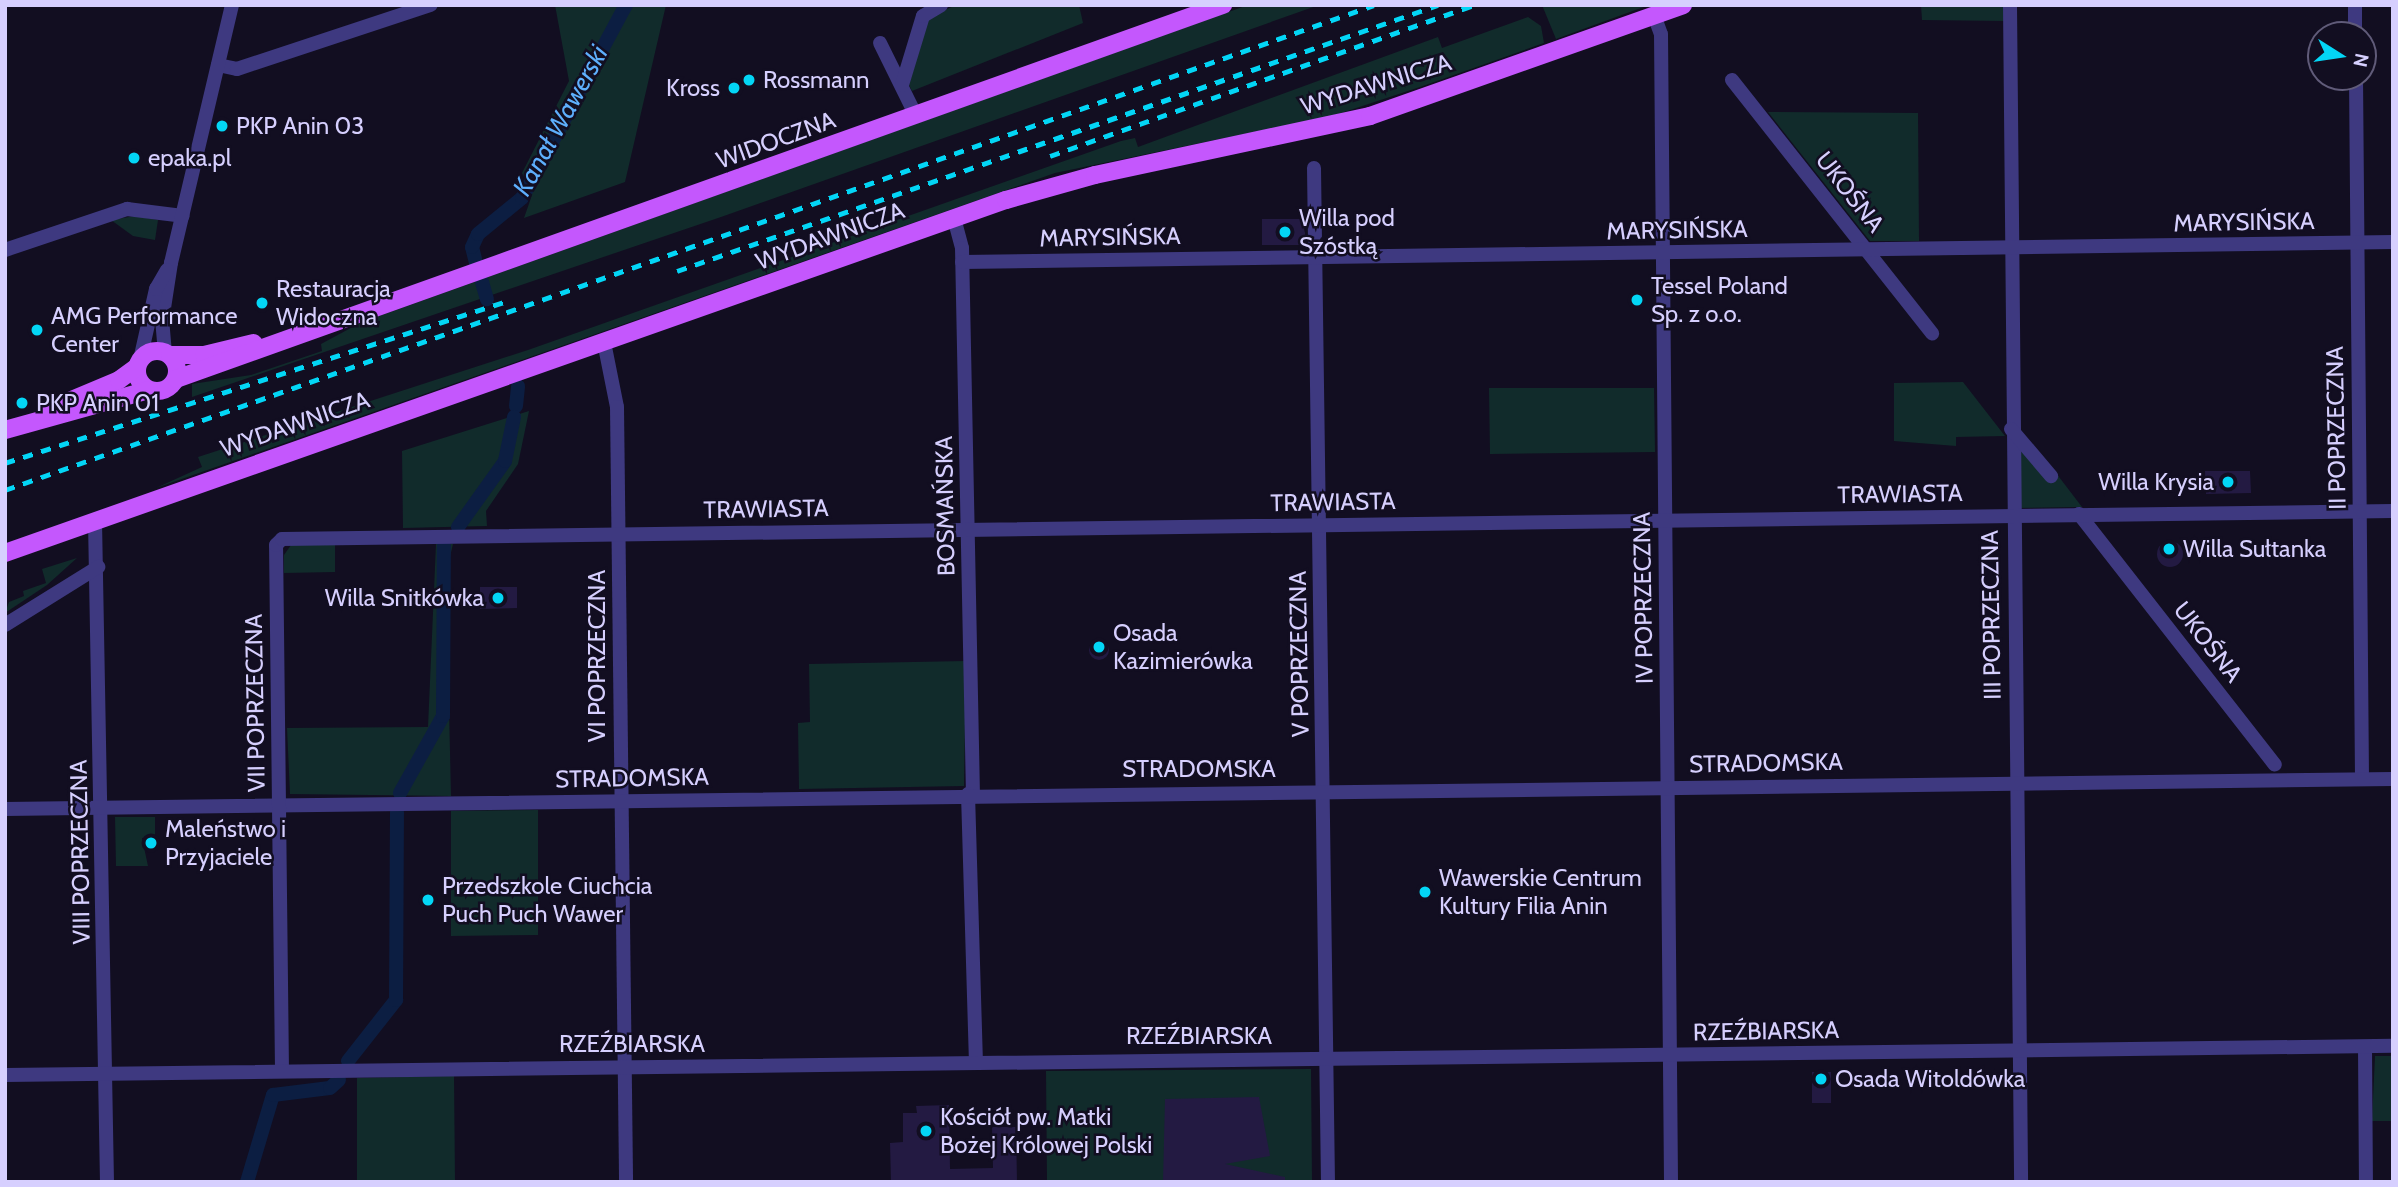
<!DOCTYPE html>
<html>
<head>
<meta charset="utf-8">
<style>
	body { margin:0 }
	#map { position:relative; width:2398px; height:1187px; overflow:hidden; background:#120e21; font-family:Cabin,sans-serif }
	div>[style] { position:absolute }
	.green>* { inset:0; background:#112b2b }
	.canal>* { height:14px; margin:-7px; padding:0 7px; transform-origin:7px; border-radius:7px; background:#0c1e42 }
	.building>* { inset:0; background:#231a42 }
	.round { border-radius:50% }
	.minor>* { height:14px; margin:-7px; padding:0 7px; transform-origin:7px; border-radius:7px; background:#3e3980 }
	.major>* { height:18px; margin:-9px; padding:0 9px; transform-origin:9px; border-radius:9px; background:#c457fd }
	.major>.ring { margin:-9px; padding:0; box-sizing:content-box; background:none; border:18px solid #c457fd; border-radius:50% }
	.rail>* { height:4.5px; margin-top:-2.25px; transform-origin:0; background:repeating-linear-gradient(90deg,#03d6f6 0 10px,transparent 0 19px) }
	.dots>* { width:19px; height:19px; translate:-50% -50%; box-sizing:border-box; border:4px solid #120e21; border-radius:50% }
	span { translate:-50% -50%; white-space:nowrap; text-align:center; line-height:1.15; -webkit-text-stroke:5px #120e21; paint-order:stroke }
	.poi-label { font-size:24px; color:#d6cffe }
	.left { translate:0 -50%; text-align:left }
	.right { translate:-100% -50%; text-align:right }
	.street-label { font-size:24px; color:#d6cffe }
	.water-label { font-size:26px; color:#5eaffd; font-style:italic }
	.frame { position:absolute; inset:0; border:7px solid #d6cffe; pointer-events:none }
	.north { position:absolute; left:2307px; top:21px; width:70px; height:70px; box-sizing:border-box; background:#120e21; border:2px solid #605b79; border-radius:50%; rotate:102deg; font-size:19px; font-weight:700; line-height:28px; text-align:center; color:#d6cffe }
	.north::after { content:''; display:block; margin:auto; width:24px; height:32px; background:#03d6f6; clip-path:polygon(50% 0,100% 100%,50% 72%,0 100%) }
</style>
</head>
<body>
<div id="map">
	<div class="green">
		<i style="clip-path:polygon(555px 5px,666px 5px,625px 182px,524px 218px,532px 195px,522px 173px,569px 81px)"></i>
		<i style="clip-path:polygon(956px 5px,1079px 5px,1083px 23px,912px 91px,909px 85px,928px 18px)"></i>
		<i style="clip-path:polygon(1248px 5px,1319px 5px,721px 217px,192px 397px,192px 384px,251px 375px,322px 351px,321px 344px,360px 323px)"></i>
		<i style="clip-path:polygon(1542px 5px,1649px 5px,1556px 39px)"></i>
		<i style="clip-path:polygon(1921px 5px,2004px 5px,2005px 21px,1922px 20px)"></i>
		<i style="clip-path:polygon(1528px 17px,1541px 26px,1544px 43px,1420px 87px,1332px 116px,1055px 173px,156px 488px,202px 467px,198px 457px,528px 350px,1121px 141px,1135px 138px,1138px 147px,1438px 37px,1442px 48px)"></i>
		<i style="clip-path:polygon(1768px 112px,1918px 113px,1919px 241px,1870px 241px)"></i>
		<i style="clip-path:polygon(135px 216px,158px 220px,155px 240px,133px 236px,111px 220px)"></i>
		<i style="clip-path:polygon(1963px 382px,2005px 436px,1956px 437px,1956px 446px,1894px 441px,1894px 383px)"></i>
		<i style="clip-path:polygon(1489px 388px,1654px 388px,1655px 452px,1490px 454px)"></i>
		<i style="clip-path:polygon(529px 411px,518px 464px,486px 511px,487px 526px,403px 528px,402px 451px)"></i>
		<i style="clip-path:polygon(2018px 446px,2056px 473px,2082px 507px,2018px 508px)"></i>
		<i style="clip-path:polygon(335px 544px,335px 572px,284px 573px,284px 555px,291px 545px)"></i>
		<i style="clip-path:polygon(436px 544px,453px 544px,446px 574px,451px 796px,290px 794px,287px 728px,428px 727px)"></i>
		<i style="clip-path:polygon(77px 558px,47px 585px,5px 613px,9px 602px,24px 596px,23px 591px,46px 583px,42px 569px)"></i>
		<i style="clip-path:polygon(966px 661px,964px 786px,799px 789px,798px 723px,810px 722px,809px 664px)"></i>
		<i style="clip-path:polygon(538px 810px,538px 935px,451px 936px,451px 811px)"></i>
		<i style="clip-path:polygon(403px 811px,402px 993px,355px 1060px,344px 1060px,390px 998px,390px 812px)"></i>
		<i style="clip-path:polygon(115px 817px,155px 817px,155px 837px,142px 838px,148px 866px,116px 866px)"></i>
		<i style="clip-path:polygon(2375px 1056px,2393px 1056px,2393px 1121px,2372px 1121px)"></i>
		<i style="clip-path:polygon(1311px 1069px,1312px 1182px,1047px 1182px,1046px 1071px)"></i>
		<i style="clip-path:polygon(454px 1076px,455px 1182px,357px 1182px,357px 1078px)"></i>
	</div>
	<div class="canal">
		<i style="left:476px;top:263px;width:16px;rotate:-104deg"></i>
		<i style="left:472px;top:247px;width:14px;rotate:-65deg"></i>
		<i style="left:478px;top:234px;width:57px;rotate:-39.3deg"></i>
		<i style="left:522px;top:198px;width:219px;rotate:-61.7deg"></i>
		<i style="left:482px;top:282px;width:18px;rotate:74deg"></i>
		<i style="left:516px;top:406px;width:20px;rotate:-84deg"></i>
		<i style="left:458px;top:527px;width:81px;rotate:-54.5deg"></i>
		<i style="left:505px;top:461px;width:45px;rotate:-78.4deg"></i>
		<i style="left:400px;top:793px;width:88px;rotate:-60.8deg"></i>
		<i style="left:443px;top:716px;width:171px;rotate:-89.7deg"></i>
		<i style="left:348px;top:1061px;width:78px;rotate:-51.8deg"></i>
		<i style="left:396px;top:1000px;width:188px;rotate:-89.7deg"></i>
		<i style="left:247px;top:1182px;width:91px;rotate:-73.4deg"></i>
		<i style="left:273px;top:1095px;width:57px;rotate:-7deg"></i>
		<i style="left:330px;top:1088px;width:12px;rotate:-42deg"></i>
	</div>
	<div class="building">
		<i style="clip-path:polygon(1262px 219px,1305px 219px,1305px 245px,1262px 245px)"></i>
		<i style="clip-path:polygon(2205px 471px,2250px 471px,2251px 493px,2206px 494px)"></i>
		<i class="round" style="left:2157px;top:541px;width:26px;height:26px"></i>
		<i style="clip-path:polygon(480px 587px,517px 587px,517px 608px,480px 609px)"></i>
		<i class="round" style="left:1089px;top:640px;width:20px;height:20px"></i>
		<i style="clip-path:polygon(1812px 1072px,1831px 1072px,1831px 1103px,1812px 1103px)"></i>
		<i style="clip-path:polygon(1259px 1097px,1270px 1156px,1225px 1164px,1285px 1177px,1285px 1182px,1163px 1182px,1165px 1099px)"></i>
		<i style="clip-path:polygon(949px 1105px,950px 1169px,993px 1168px,992px 1127px,1016px 1127px,1017px 1182px,891px 1182px,890px 1143px,903px 1142px,903px 1113px,917px 1113px,916px 1106px)"></i>
	</div>
	<div class="minor">
		<i style="left:2010px;top:5px;width:1177px;rotate:89.46deg"></i>
		<i style="left:2355px;top:5px;width:30px;rotate:90deg"></i>
		<i style="left:1654px;top:15px;width:20px;rotate:70deg"></i>
		<i style="left:1661px;top:34px;width:1148px;rotate:89.5deg"></i>
		<i style="left:880px;top:43px;width:81px;rotate:63.7deg"></i>
		<i style="left:218px;top:65px;width:19px;rotate:12deg"></i>
		<i style="left:237px;top:69px;width:204px;rotate:-18.3deg"></i>
		<i style="left:2356px;top:77px;width:702px;rotate:89.51deg"></i>
		<i style="left:1732px;top:80px;width:323px;rotate:51.7deg"></i>
		<i style="left:902px;top:85px;width:72px;rotate:-73.1deg"></i>
		<i style="left:923px;top:16px;width:21px;rotate:-31deg"></i>
		<i style="left:1314px;top:168px;width:1014px;rotate:89.21deg"></i>
		<i style="left:954px;top:218px;width:31px;rotate:75deg"></i>
		<i style="left:962px;top:248px;width:546px;rotate:88.85deg"></i>
		<i style="left:5px;top:250px;width:129px;rotate:-18.6deg"></i>
		<i style="left:127px;top:209px;width:56px;rotate:7.1deg"></i>
		<i style="left:962px;top:262px;width:1431px;rotate:-0.8deg"></i>
		<i style="left:604px;top:342px;width:66px;rotate:78.7deg"></i>
		<i style="left:617px;top:407px;width:775px;rotate:89.33deg"></i>
		<i style="left:165px;top:353px;width:32px;rotate:-95deg"></i>
		<i style="left:162px;top:321px;width:59px;rotate:-81.2deg"></i>
		<i style="left:171px;top:263px;width:265px;rotate:-76.7deg"></i>
		<i style="left:140px;top:360px;width:73px;rotate:-77.3deg"></i>
		<i style="left:156px;top:289px;width:22px;rotate:-60deg"></i>
		<i style="left:2011px;top:429px;width:62px;rotate:49.6deg"></i>
		<i style="left:2079px;top:514px;width:318px;rotate:52deg"></i>
		<i style="left:95px;top:521px;width:661px;rotate:88.96deg"></i>
		<i style="left:5px;top:625px;width:110px;rotate:-31.9deg"></i>
		<i style="left:968px;top:794px;width:269px;rotate:88.3deg"></i>
		<i style="left:5px;top:809px;width:2388px;rotate:-0.72deg"></i>
		<i style="left:2365px;top:1047px;width:135px;rotate:89.6deg"></i>
		<i style="left:282px;top:1071px;width:526px;rotate:-90.65deg"></i>
		<i style="left:276px;top:545px;width:8px;rotate:-45deg"></i>
		<i style="left:282px;top:539px;width:2111px;rotate:-0.76deg"></i>
		<i style="left:5px;top:1075px;width:2388px;rotate:-0.7deg"></i>
	</div>
	<div class="major">
		<i class="ring" style="left:137px;top:351px;width:22px;height:22px"></i>
		<i style="left:170px;top:355px;width:34px"></i>
		<i style="left:204px;top:355px;width:51px;rotate:-13.5deg"></i>
		<i style="left:176px;top:379px;width:1112px;rotate:-19.66deg"></i>
		<i style="left:50px;top:409px;width:75px;rotate:-22.8deg"></i>
		<i style="left:119px;top:380px;width:22px;rotate:-36deg"></i>
		<i style="left:5px;top:430px;width:149px;rotate:-15.5deg"></i>
		<i style="left:5px;top:553px;width:1061px;rotate:-19.43deg"></i>
		<i style="left:1006px;top:200px;width:92px;rotate:-15.7deg"></i>
		<i style="left:1095px;top:175px;width:281px;rotate:-12.1deg"></i>
		<i style="left:1370px;top:116px;width:332px;rotate:-19.5deg"></i>
	</div>
	<div class="rail">
		<i style="left:1050px;top:156px;width:451px;rotate:-19.6deg"></i>
		<i style="left:677px;top:271px;width:806px;rotate:-19.27deg"></i>
		<i style="left:5px;top:463px;width:524px;rotate:-17.88deg"></i>
		<i style="left:5px;top:490px;width:1452px;rotate:-19.51deg"></i>
	</div>
	<div class="dots">
		<i style="left:749px;top:80px;background:#03d6f6"></i>
		<i style="left:734px;top:88px;background:#03d6f6"></i>
		<i style="left:222px;top:126px;background:#03d6f6"></i>
		<i style="left:134px;top:158px;background:#03d6f6"></i>
		<i style="left:1285px;top:232px;background:#03d6f6"></i>
		<i style="left:1637px;top:300px;background:#03d6f6"></i>
		<i style="left:262px;top:303px;background:#03d6f6"></i>
		<i style="left:37px;top:330px;background:#03d6f6"></i>
		<i style="left:22px;top:403px;background:#03d6f6"></i>
		<i style="left:2228px;top:482px;background:#03d6f6"></i>
		<i style="left:2169px;top:549px;background:#03d6f6"></i>
		<i style="left:498px;top:598px;background:#03d6f6"></i>
		<i style="left:1099px;top:647px;background:#03d6f6"></i>
		<i style="left:151px;top:843px;background:#03d6f6"></i>
		<i style="left:1425px;top:892px;background:#03d6f6"></i>
		<i style="left:428px;top:900px;background:#03d6f6"></i>
		<i style="left:1821px;top:1079px;background:#03d6f6"></i>
		<i style="left:926px;top:1131px;background:#03d6f6"></i>
	</div>
	<div class="poi-label">
		<span class="left" style="left:763px;top:80px">Rossmann</span>
		<span class="right" style="left:720px;top:88px">Kross</span>
		<span class="left" style="left:236px;top:126px">PKP Anin 03</span>
		<span class="left" style="left:148px;top:158px">epaka.pl</span>
		<span class="left" style="left:1299px;top:232px">Willa pod<br>Szóstką</span>
		<span class="left" style="left:1651px;top:300px">Tessel Poland<br>Sp. z o.o.</span>
		<span class="left" style="left:276px;top:303px">Restauracja<br>Widoczna</span>
		<span class="left" style="left:51px;top:330px">AMG Performance<br>Center</span>
		<span class="left" style="left:36px;top:403px">PKP Anin 01</span>
		<span class="right" style="left:2214px;top:482px">Willa Krysia</span>
		<span class="left" style="left:2183px;top:549px">Willa Sułtanka</span>
		<span class="right" style="left:484px;top:598px">Willa Snitkówka</span>
		<span class="left" style="left:1113px;top:647px">Osada<br>Kazimierówka</span>
		<span class="left" style="left:165px;top:843px">Maleństwo i<br>Przyjaciele</span>
		<span class="left" style="left:1439px;top:892px">Wawerskie Centrum<br>Kultury Filia Anin</span>
		<span class="left" style="left:442px;top:900px">Przedszkole Ciuchcia<br>Puch Puch Wawer</span>
		<span class="left" style="left:1835px;top:1079px">Osada Witoldówka</span>
		<span class="left" style="left:940px;top:1131px">Kościół pw. Matki<br>Bożej Królowej Polski</span>
	</div>
	<div class="street-label">
		<span style="left:1376px;top:84px;rotate:-17deg">WYDAWNICZA</span>
		<span style="left:776px;top:140px;rotate:-20deg">WIDOCZNA</span>
		<span style="left:1850px;top:192px;rotate:52deg">UKOŚNA</span>
		<span style="left:2244px;top:222px;rotate:-1deg">MARYSIŃSKA</span>
		<span style="left:1677px;top:230px;rotate:-1deg">MARYSIŃSKA</span>
		<span style="left:830px;top:236px;rotate:-20deg">WYDAWNICZA</span>
		<span style="left:1110px;top:237px;rotate:-1deg">MARYSIŃSKA</span>
		<span style="left:295px;top:424px;rotate:-19deg">WYDAWNICZA</span>
		<span style="left:2336px;top:428px;rotate:-91deg">II POPRZECZNA</span>
		<span style="left:1900px;top:494px;rotate:-1deg">TRAWIASTA</span>
		<span style="left:1333px;top:502px;rotate:-1deg">TRAWIASTA</span>
		<span style="left:945px;top:506px;rotate:-91deg">BOSMAŃSKA</span>
		<span style="left:766px;top:509px;rotate:-1deg">TRAWIASTA</span>
		<span style="left:1643px;top:598px;rotate:-91deg">IV POPRZECZNA</span>
		<span style="left:1991px;top:615px;rotate:-91deg">III POPRZECZNA</span>
		<span style="left:2208px;top:642px;rotate:52deg">UKOŚNA</span>
		<span style="left:1299px;top:654px;rotate:-91deg">V POPRZECZNA</span>
		<span style="left:597px;top:656px;rotate:-90deg">VI POPRZECZNA</span>
		<span style="left:255px;top:703px;rotate:-91deg">VII POPRZECZNA</span>
		<span style="left:1766px;top:763px;rotate:-1deg">STRADOMSKA</span>
		<span style="left:1199px;top:769px">STRADOMSKA</span>
		<span style="left:632px;top:778px;rotate:-1deg">STRADOMSKA</span>
		<span style="left:80px;top:852px;rotate:-91deg">VIII POPRZECZNA</span>
		<span style="left:1766px;top:1031px;rotate:-1deg">RZEŹBIARSKA</span>
		<span style="left:1199px;top:1036px">RZEŹBIARSKA</span>
		<span style="left:632px;top:1044px">RZEŹBIARSKA</span>
	</div>
	<div class="water-label">
		<span style="left:561px;top:121px;rotate:-61deg">Kanał Wawerski</span>
	</div>
	<div class="frame"></div>
	<div class="north">N</div>
</div>
</body>
</html>
